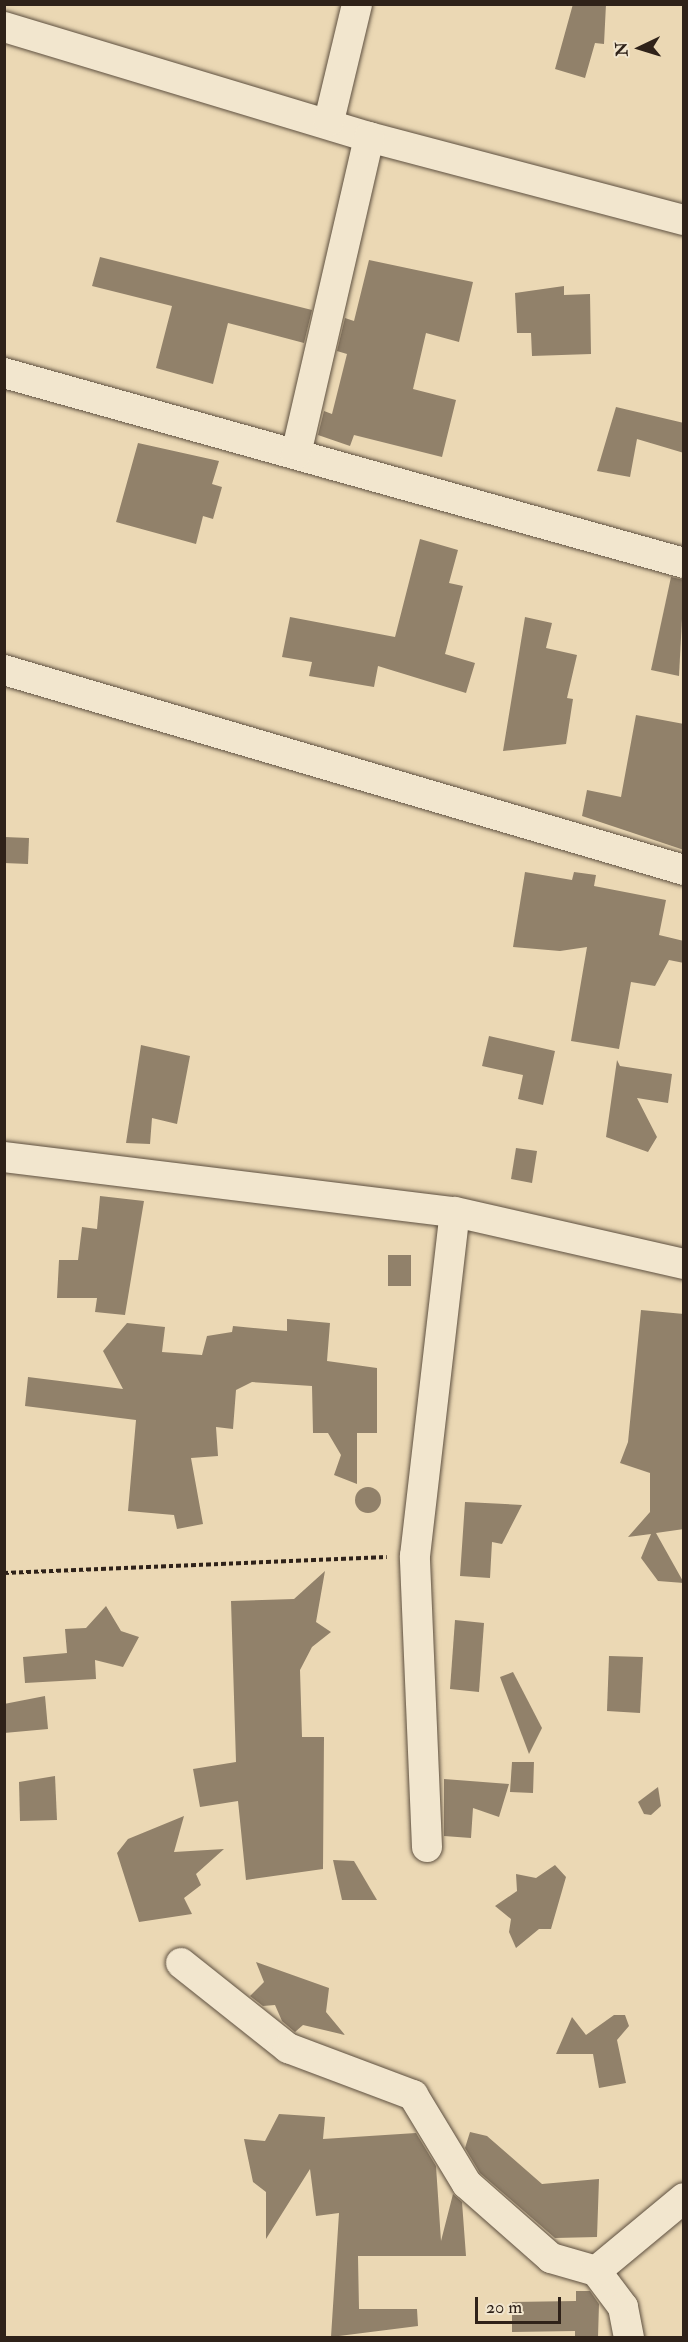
<!DOCTYPE html>
<html>
<head>
<meta charset="utf-8">
<style>
	body { margin:0 }
	#map { position:relative; width:688px; height:2342px; overflow:hidden; background:#ebd8b4; font-family:"IM FELL Double Pica",serif }
	div>[style] { position:absolute }
	.building>* { inset:0; background:#91816a }
	.round { border-radius:50% }
	.path>* { height:4px; margin-top:-2px; transform-origin:0; background:repeating-linear-gradient(90deg,#2f2219 0 4.5px,transparent 0 7.5px) }
	.roads { filter:drop-shadow(0 0 2px #5e5040) drop-shadow(0 0 2px #5e5040) }
	.minor>* { height:30px; margin:-15px; padding:0 15px; transform-origin:15px; border-radius:15px; background:#f2e6ce }
	span { translate:-50% -50%; white-space:nowrap; text-align:center; line-height:1.15; -webkit-text-stroke:6px #f2e6ce; paint-order:stroke }
	.frame { position:absolute; inset:0; border:6px solid #2f2219; pointer-events:none }
	.north { position:absolute; left:610px; top:18px; width:60px; height:60px; -webkit-text-stroke:4px #f2e6ce; paint-order:stroke; rotate:266deg; font-size:16px; font-weight:700; line-height:24px; text-align:center; color:#2f2219 }
	.north::after { content:''; display:block; margin:auto; width:21px; height:27px; background:#2f2219; clip-path:polygon(50% 0,100% 100%,50% 72%,0 100%) }
	.scale { position:absolute; left:475px; top:2297px; width:86px; height:27px; box-sizing:border-box; border:3px solid #2f2219; border-top:0; padding-left:8px; font-size:18px; line-height:21px; white-space:nowrap; color:#2f2219; -webkit-text-stroke:4px #f2e6ce; paint-order:stroke }
</style>
</head>
<body>
<div id="map">
	<div class="building">
		<i style="clip-path:polygon(573px 4px,606px 4px,604px 44px,595px 43px,585px 78px,555px 69px)"></i>
		<i style="clip-path:polygon(100px 257px,312px 310px,304px 343px,228px 323px,213px 384px,156px 368px,172px 306px,92px 286px)"></i>
		<i style="clip-path:polygon(369px 260px,473px 282px,459px 342px,426px 333px,413px 389px,456px 400px,442px 457px,354px 435px,350px 446px,318px 435px,324px 411px,332px 414px,347px 354px,337px 351px,345px 318px,354px 321px)"></i>
		<i style="clip-path:polygon(564px 286px,564px 295px,590px 294px,591px 354px,532px 356px,531px 333px,517px 333px,515px 293px)"></i>
		<i style="clip-path:polygon(616px 407px,684px 423px,684px 453px,637px 439px,630px 477px,597px 471px)"></i>
		<i style="clip-path:polygon(138px 443px,219px 461px,212px 484px,222px 487px,213px 519px,203px 516px,196px 544px,116px 522px)"></i>
		<i style="clip-path:polygon(420px 539px,458px 550px,449px 583px,463px 586px,445px 654px,475px 663px,466px 693px,378px 666px,374px 687px,309px 676px,312px 662px,282px 657px,290px 617px,395px 637px)"></i>
		<i style="clip-path:polygon(671px 577px,684px 580px,679px 676px,651px 670px)"></i>
		<i style="clip-path:polygon(525px 617px,552px 623px,546px 648px,577px 655px,567px 698px,573px 699px,566px 744px,503px 751px)"></i>
		<i style="clip-path:polygon(636px 715px,684px 724px,684px 850px,582px 816px,587px 790px,621px 797px)"></i>
		<i style="clip-path:polygon(4px 837px,29px 838px,28px 864px,4px 863px)"></i>
		<i style="clip-path:polygon(525px 872px,572px 880px,574px 872px,596px 875px,594px 886px,666px 900px,659px 935px,684px 941px,684px 963px,669px 960px,655px 986px,631px 982px,619px 1049px,571px 1041px,587px 947px,560px 951px,513px 947px)"></i>
		<i style="clip-path:polygon(489px 1036px,555px 1051px,543px 1105px,518px 1099px,523px 1075px,482px 1066px)"></i>
		<i style="clip-path:polygon(141px 1045px,190px 1056px,177px 1124px,152px 1118px,150px 1144px,126px 1143px)"></i>
		<i style="clip-path:polygon(617px 1060px,620px 1066px,672px 1074px,668px 1103px,637px 1098px,657px 1137px,648px 1152px,606px 1137px)"></i>
		<i style="clip-path:polygon(516px 1148px,537px 1151px,532px 1183px,511px 1179px)"></i>
		<i style="clip-path:polygon(100px 1196px,144px 1201px,125px 1315px,95px 1312px,97px 1298px,57px 1298px,59px 1260px,78px 1260px,82px 1227px,97px 1229px)"></i>
		<i style="clip-path:polygon(388px 1255px,411px 1255px,411px 1286px,388px 1286px)"></i>
		<i style="clip-path:polygon(641px 1310px,684px 1314px,684px 1529px,656px 1533px,684px 1583px,658px 1581px,641px 1558px,651px 1534px,628px 1537px,650px 1512px,650px 1473px,620px 1463px,628px 1442px)"></i>
		<i style="clip-path:polygon(287px 1319px,330px 1323px,327px 1361px,377px 1368px,377px 1433px,357px 1433px,357px 1484px,334px 1475px,341px 1455px,328px 1433px,313px 1433px,312px 1386px,252px 1382px,236px 1390px,233px 1429px,216px 1427px,218px 1456px,191px 1458px,203px 1524px,177px 1529px,174px 1515px,128px 1511px,136px 1420px,25px 1406px,28px 1377px,123px 1389px,103px 1351px,127px 1323px,165px 1327px,162px 1352px,202px 1355px,207px 1336px,232px 1332px,233px 1326px,287px 1331px)"></i>
		<i class="round" style="left:355px;top:1487px;width:26px;height:26px"></i>
		<i style="clip-path:polygon(465px 1502px,522px 1505px,502px 1544px,492px 1542px,490px 1578px,460px 1576px)"></i>
		<i style="clip-path:polygon(325px 1571px,316px 1622px,331px 1632px,312px 1647px,300px 1670px,302px 1737px,324px 1737px,323px 1869px,246px 1880px,238px 1801px,200px 1807px,193px 1769px,236px 1762px,231px 1601px,294px 1599px)"></i>
		<i style="clip-path:polygon(106px 1606px,121px 1631px,139px 1637px,123px 1667px,95px 1660px,96px 1679px,25px 1683px,23px 1657px,67px 1653px,65px 1629px,86px 1628px)"></i>
		<i style="clip-path:polygon(455px 1620px,484px 1623px,479px 1692px,450px 1689px)"></i>
		<i style="clip-path:polygon(609px 1656px,643px 1657px,640px 1713px,607px 1711px)"></i>
		<i style="clip-path:polygon(513px 1672px,542px 1728px,529px 1754px,500px 1677px)"></i>
		<i style="clip-path:polygon(45px 1696px,48px 1729px,4px 1733px,4px 1704px)"></i>
		<i style="clip-path:polygon(512px 1762px,534px 1762px,533px 1793px,510px 1792px)"></i>
		<i style="clip-path:polygon(55px 1776px,57px 1820px,20px 1821px,19px 1782px)"></i>
		<i style="clip-path:polygon(444px 1779px,509px 1784px,499px 1817px,473px 1808px,471px 1838px,444px 1836px)"></i>
		<i style="clip-path:polygon(658px 1787px,661px 1806px,651px 1815px,644px 1814px,638px 1802px)"></i>
		<i style="clip-path:polygon(184px 1816px,174px 1852px,224px 1849px,196px 1874px,201px 1885px,184px 1898px,192px 1914px,139px 1922px,117px 1853px,128px 1839px)"></i>
		<i style="clip-path:polygon(333px 1860px,354px 1861px,377px 1900px,342px 1900px)"></i>
		<i style="clip-path:polygon(555px 1865px,566px 1877px,551px 1929px,539px 1929px,516px 1948px,509px 1932px,511px 1919px,495px 1906px,517px 1891px,516px 1874px,536px 1878px)"></i>
		<i style="clip-path:polygon(256px 1962px,329px 1988px,326px 2012px,345px 2035px,303px 2025px,295px 2032px,282px 2021px,275px 2005px,263px 2006px,250px 1996px,264px 1982px)"></i>
		<i style="clip-path:polygon(614px 2015px,625px 2015px,629px 2026px,617px 2040px,626px 2083px,599px 2088px,593px 2054px,556px 2054px,572px 2017px,586px 2035px)"></i>
		<i style="clip-path:polygon(279px 2114px,325px 2117px,323px 2139px,416px 2133px,436px 2166px,441px 2241px,453px 2194px,462px 2202px,466px 2256px,358px 2256px,359px 2309px,417px 2309px,418px 2326px,331px 2337px,339px 2213px,316px 2216px,310px 2169px,266px 2239px,266px 2192px,253px 2182px,244px 2139px,265px 2141px)"></i>
		<i style="clip-path:polygon(470px 2132px,487px 2136px,542px 2184px,599px 2179px,597px 2237px,555px 2238px,480px 2173px,465px 2148px)"></i>
		<i style="clip-path:polygon(576px 2291px,590px 2291px,599px 2304px,598px 2337px,575px 2337px,575px 2331px,512px 2332px,512px 2302px,576px 2301px)"></i>
	</div>
	<div class="path">
		<i style="left:4px;top:1573px;width:383px;rotate:-2.4deg"></i>
	</div>
	<div class="roads">
		<div class="minor">
			<i style="left:4px;top:27px;width:381px;rotate:16.8deg"></i>
			<i style="left:369px;top:137px;width:326px;rotate:14.8deg"></i>
			<i style="left:329px;top:121px;width:120px;rotate:-76.5deg"></i>
			<i style="left:4px;top:373px;width:706px;rotate:15.61deg"></i>
			<i style="left:296px;top:454px;width:325px;rotate:-77deg"></i>
			<i style="left:4px;top:670px;width:709px;rotate:16.39deg"></i>
			<i style="left:4px;top:1157px;width:454px;rotate:7deg"></i>
			<i style="left:455px;top:1212px;width:235px;rotate:12.8deg"></i>
			<i style="left:427px;top:1847px;width:291px;rotate:-92.4deg"></i>
			<i style="left:415px;top:1556px;width:346px;rotate:-83.4deg"></i>
			<i style="left:181px;top:1963px;width:137px;rotate:38.5deg"></i>
			<i style="left:288px;top:2048px;width:134px;rotate:20.6deg"></i>
			<i style="left:413px;top:2095px;width:104px;rotate:58.8deg"></i>
			<i style="left:467px;top:2184px;width:112px;rotate:41.4deg"></i>
			<i style="left:551px;top:2258px;width:47px;rotate:16.1deg"></i>
			<i style="left:596px;top:2271px;width:45px;rotate:53.1deg"></i>
			<i style="left:623px;top:2307px;width:32px;rotate:79deg"></i>
			<i style="left:596px;top:2271px;width:114px;rotate:-39.7deg"></i>
		</div>
	</div>
	<div class="frame"></div>
	<div class="north">N</div>
	<div class="scale">20 m</div>
</div>
</body>
</html>
